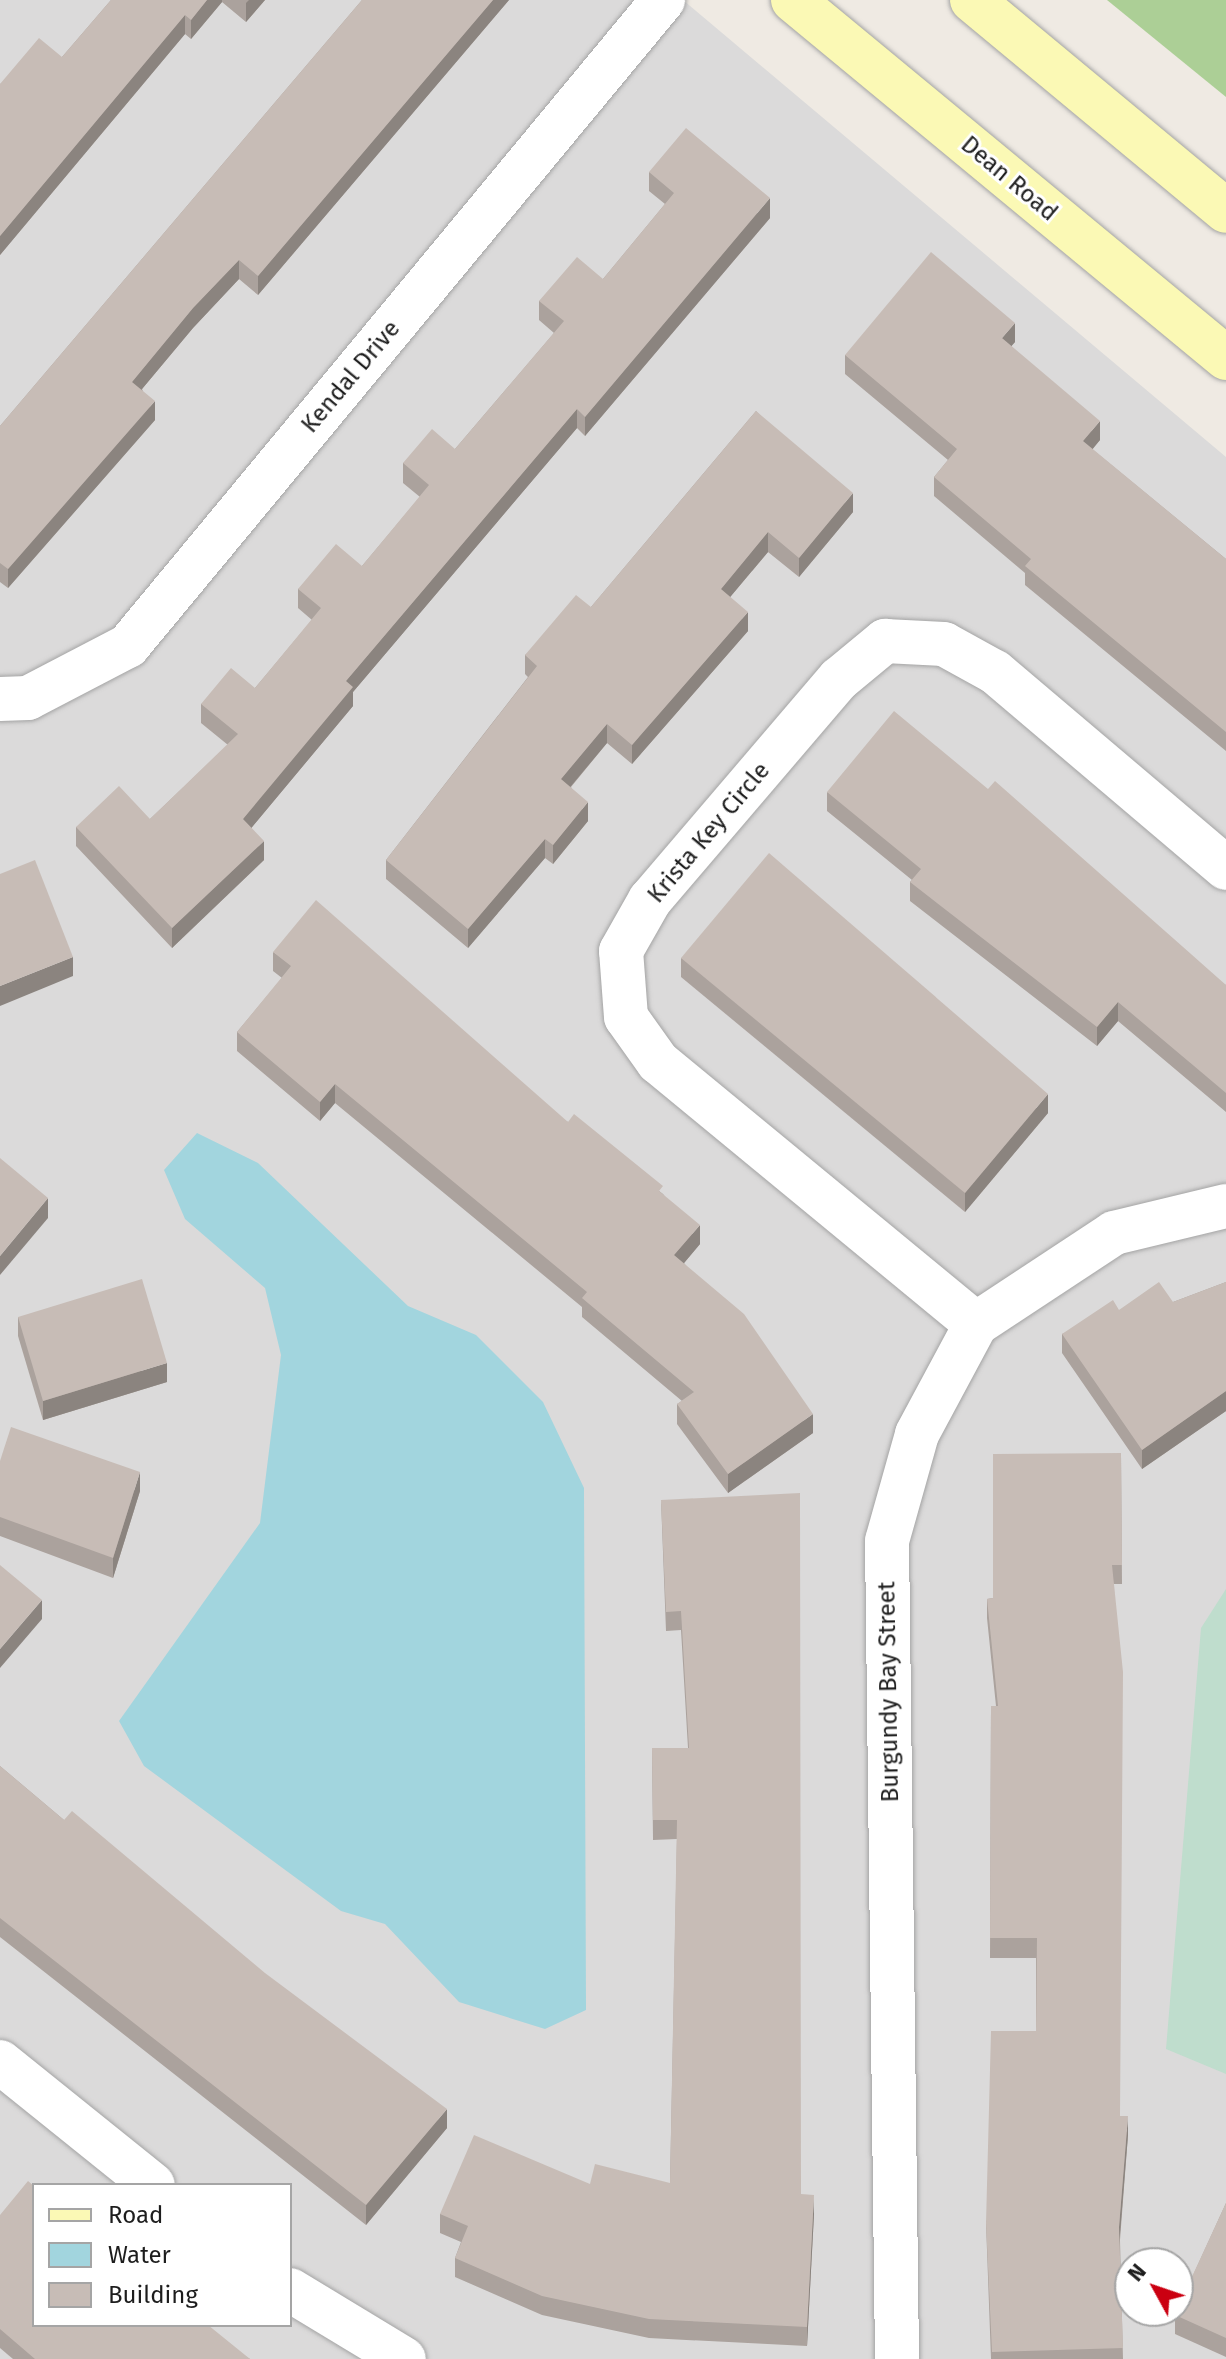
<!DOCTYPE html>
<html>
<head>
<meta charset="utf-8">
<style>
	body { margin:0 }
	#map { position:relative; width:1226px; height:2359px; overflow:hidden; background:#efeae3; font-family:"Fira Sans",sans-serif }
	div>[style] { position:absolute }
	.residential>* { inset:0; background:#dbdada }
	.forest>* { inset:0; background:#accf96 }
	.wetland>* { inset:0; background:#bfddcd }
	.water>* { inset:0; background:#a2d5de }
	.roads { filter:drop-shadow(0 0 2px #a4a4a4) drop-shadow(0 0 2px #a4a4a4) }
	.street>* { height:44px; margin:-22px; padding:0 22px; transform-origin:22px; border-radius:22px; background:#fff }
	.secondary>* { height:44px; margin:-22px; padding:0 22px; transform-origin:22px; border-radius:22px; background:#fbf9b5 }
	.wall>* { inset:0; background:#aba29d }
	.shaded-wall>* { inset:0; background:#8b847f }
	.building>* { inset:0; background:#c7bcb6 }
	span { translate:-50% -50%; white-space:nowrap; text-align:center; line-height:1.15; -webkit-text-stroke:6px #fff; paint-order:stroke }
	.street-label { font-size:24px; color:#1d1d1d }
	.legend { position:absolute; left:32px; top:2183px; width:260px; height:144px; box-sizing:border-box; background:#fff; border:2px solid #a5a5a5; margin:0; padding:10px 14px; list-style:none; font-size:24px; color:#1d1d1d }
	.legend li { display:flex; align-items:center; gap:16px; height:40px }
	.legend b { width:40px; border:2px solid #a5a5a5 }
	.north { position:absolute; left:1114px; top:2247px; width:80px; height:80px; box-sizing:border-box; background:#fff; border:2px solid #a5a5a5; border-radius:50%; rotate:310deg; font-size:22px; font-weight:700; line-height:32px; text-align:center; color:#1d1d1d }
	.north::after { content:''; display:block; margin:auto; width:28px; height:36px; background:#cb0011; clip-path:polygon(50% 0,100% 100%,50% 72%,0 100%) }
</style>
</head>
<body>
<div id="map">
	<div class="residential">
		<i style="clip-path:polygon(evenodd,0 0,683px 0,1226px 457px,1226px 2359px,0 2359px,0 0,34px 2185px,290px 2185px,290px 2325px,34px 2325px,34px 2185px,0 0,1130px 2263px,1178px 2263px,1178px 2311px,1130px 2311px,1130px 2263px)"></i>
	</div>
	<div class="forest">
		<i style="clip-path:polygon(1107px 0,1226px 0,1226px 97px)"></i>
	</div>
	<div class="wetland">
		<i style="clip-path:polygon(1226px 1589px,1226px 2074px,1166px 2049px,1201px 1628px)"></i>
	</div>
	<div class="water">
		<i style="clip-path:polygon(197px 1133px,258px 1163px,408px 1306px,476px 1335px,543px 1402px,584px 1488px,586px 2010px,545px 2029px,459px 2002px,385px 1924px,341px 1911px,144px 1766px,119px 1721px,260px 1523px,281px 1355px,265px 1288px,185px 1219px,164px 1170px)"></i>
	</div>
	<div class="roads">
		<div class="street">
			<i style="left:0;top:699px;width:28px;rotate:-2deg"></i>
			<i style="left:28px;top:698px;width:113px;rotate:-27.5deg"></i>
			<i style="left:128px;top:646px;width:839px;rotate:-50.37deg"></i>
			<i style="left:976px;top:1324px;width:412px;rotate:-140.5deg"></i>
			<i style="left:658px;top:1062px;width:55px;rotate:-125.4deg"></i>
			<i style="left:626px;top:1017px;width:66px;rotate:-94.3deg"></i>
			<i style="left:621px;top:951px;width:59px;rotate:-60.4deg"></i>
			<i style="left:650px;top:900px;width:291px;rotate:-49.5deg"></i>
			<i style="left:839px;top:679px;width:60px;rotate:-39.6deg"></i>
			<i style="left:885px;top:641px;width:59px;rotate:2.9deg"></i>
			<i style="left:944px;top:644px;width:58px;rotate:28.8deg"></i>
			<i style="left:995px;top:672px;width:303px;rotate:40.3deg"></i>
			<i style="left:0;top:2062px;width:196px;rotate:38.8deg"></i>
			<i style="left:290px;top:2290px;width:133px;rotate:31.2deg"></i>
			<i style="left:897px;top:2359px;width:818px;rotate:-90.7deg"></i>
			<i style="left:887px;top:1541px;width:111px;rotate:-74.3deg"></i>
			<i style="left:917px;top:1434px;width:125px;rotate:-61.8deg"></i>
			<i style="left:976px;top:1324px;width:165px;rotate:-33.4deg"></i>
			<i style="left:1114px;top:1233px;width:115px;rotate:-13.6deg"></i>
		</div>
		<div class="secondary">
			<i style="left:793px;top:0;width:562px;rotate:39.58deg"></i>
			<i style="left:972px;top:0;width:330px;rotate:39.7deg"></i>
		</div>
	</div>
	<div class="wall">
		<i style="clip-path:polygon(111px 0,265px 0,246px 22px,222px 2px,191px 39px,185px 34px,0 255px,0 84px,62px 57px)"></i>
		<i style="clip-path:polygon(362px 0,509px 0,258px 295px,239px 279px,193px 328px,142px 389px,155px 420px,8px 588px,0 582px,0 426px)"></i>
		<i style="clip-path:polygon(649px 172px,770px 218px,585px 436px,577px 428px,353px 692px,353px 706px,251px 828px,264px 860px,172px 948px,76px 846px,76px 827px,150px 819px,228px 745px,201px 723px,201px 704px,255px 688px,312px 620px,298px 608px,298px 589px,362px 566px,420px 497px,403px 483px,403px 463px,455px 449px,554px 333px,539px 320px,539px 301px,603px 279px,665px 204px,649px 191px)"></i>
		<i style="clip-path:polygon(1015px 342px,1011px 346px,1100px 440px,1092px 449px,1226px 559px,1226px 751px,1025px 585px,1025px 573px,934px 496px,934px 477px,948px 460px,845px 374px,845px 355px)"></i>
		<i style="clip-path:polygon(756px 411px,853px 512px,799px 577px,768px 552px,730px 597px,748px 631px,632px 764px,607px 743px,571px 787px,588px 821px,553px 864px,545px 858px,468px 948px,386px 879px,386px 860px,528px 677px,525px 674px,525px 655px,591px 607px)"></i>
		<i style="clip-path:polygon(827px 792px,1226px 985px,1226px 1112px,1118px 1021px,1097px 1046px,910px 901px,910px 882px,912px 880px,827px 811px)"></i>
		<i style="clip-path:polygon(273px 952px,568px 1122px,663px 1194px,700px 1244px,684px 1263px,813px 1433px,728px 1493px,677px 1424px,677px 1404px,682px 1401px,582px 1317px,582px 1307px,335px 1103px,320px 1121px,237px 1051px,237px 1032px,282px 978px,273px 971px)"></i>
		<i style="clip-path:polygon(681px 958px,1048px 1113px,965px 1212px,681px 977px)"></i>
		<i style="clip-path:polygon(1226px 1282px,1226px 1411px,1142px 1469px,1062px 1353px,1062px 1334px,1119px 1310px,1173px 1302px)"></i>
		<i style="clip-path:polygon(18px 1317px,167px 1382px,43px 1420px,18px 1336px)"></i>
		<i style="clip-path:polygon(1121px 1453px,1122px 1584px,1114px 1584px,1120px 2116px,1128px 2135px,1120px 2240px,1123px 2359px,991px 2359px,986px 2223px,1036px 2031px,1036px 1958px,990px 1958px,991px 1706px,996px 1706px,987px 1618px,987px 1599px,993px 1598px)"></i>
		<i style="clip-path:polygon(0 1461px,140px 1491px,113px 1578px,0 1536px)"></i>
		<i style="clip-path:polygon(661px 1500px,801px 2194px,814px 2214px,807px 2346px,649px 2338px,542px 2315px,455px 2277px,455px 2258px,461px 2242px,440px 2233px,440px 2214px,590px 2184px,670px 2183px,677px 1839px,653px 1840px,652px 1748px,688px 1748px,681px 1630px,666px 1631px)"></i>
		<i style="clip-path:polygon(0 1766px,64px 1820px,447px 2128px,366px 2225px,0 1937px)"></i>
		<i style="clip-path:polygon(1226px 2203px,1226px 2357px,1175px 2334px,1175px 2315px)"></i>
		<i style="clip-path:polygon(0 2215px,250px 2359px,13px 2359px,0 2348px)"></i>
	</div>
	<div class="shaded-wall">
		<i style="clip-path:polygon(207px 0,222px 0,222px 2px,191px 39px,191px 20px)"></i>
		<i style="clip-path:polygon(249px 0,265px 0,246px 22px,246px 3px)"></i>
		<i style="clip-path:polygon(493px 0,509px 0,258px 295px,258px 276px)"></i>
		<i style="clip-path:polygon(185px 15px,185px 34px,0 255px,0 236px)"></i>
		<i style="clip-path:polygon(770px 198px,770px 218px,585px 436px,585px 417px)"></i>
		<i style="clip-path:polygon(239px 260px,239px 279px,193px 328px,132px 401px,132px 382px,193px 308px)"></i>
		<i style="clip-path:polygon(1015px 323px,1015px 342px,1002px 357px,1002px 338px)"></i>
		<i style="clip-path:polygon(155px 401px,155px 420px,8px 588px,8px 569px)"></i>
		<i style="clip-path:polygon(577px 409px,577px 428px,353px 692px,353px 706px,243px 838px,243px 819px,346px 681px)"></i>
		<i style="clip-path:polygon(1100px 421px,1100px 440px,1083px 461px,1083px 441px)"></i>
		<i style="clip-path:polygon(853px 493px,853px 512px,799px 577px,799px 558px)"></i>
		<i style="clip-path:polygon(768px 532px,768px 552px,721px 608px,721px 589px)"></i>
		<i style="clip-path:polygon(748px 612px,748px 631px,632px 764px,632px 745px)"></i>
		<i style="clip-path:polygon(607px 724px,607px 743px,561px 798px,561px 779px)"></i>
		<i style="clip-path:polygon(588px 802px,588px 821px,553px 864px,553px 845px)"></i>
		<i style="clip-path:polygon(545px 839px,545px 858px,468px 948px,468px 929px)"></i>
		<i style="clip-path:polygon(264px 841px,264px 860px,172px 948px,172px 928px)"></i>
		<i style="clip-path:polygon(73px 957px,73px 976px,0 1006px,0 986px)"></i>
		<i style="clip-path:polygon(1118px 1002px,1118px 1021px,1097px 1046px,1097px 1027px)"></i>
		<i style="clip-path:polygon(335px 1084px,335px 1103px,320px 1121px,320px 1102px)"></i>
		<i style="clip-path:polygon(1048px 1094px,1048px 1113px,965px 1212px,965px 1193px)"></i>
		<i style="clip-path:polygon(48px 1198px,48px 1218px,0 1275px,0 1256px)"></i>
		<i style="clip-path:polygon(700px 1225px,700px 1244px,674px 1275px,674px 1255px)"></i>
		<i style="clip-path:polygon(167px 1363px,167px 1382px,43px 1420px,43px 1401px)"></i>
		<i style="clip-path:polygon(1226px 1391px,1226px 1411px,1142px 1469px,1142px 1450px)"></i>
		<i style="clip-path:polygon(813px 1414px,813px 1433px,728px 1493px,728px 1474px)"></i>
		<i style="clip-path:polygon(140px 1472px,140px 1491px,113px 1578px,113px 1558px)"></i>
		<i style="clip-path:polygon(42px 1600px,42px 1619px,0 1668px,0 1649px)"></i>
		<i style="clip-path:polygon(447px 2109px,447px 2128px,366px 2225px,366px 2205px)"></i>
		<i style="clip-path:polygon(1128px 2116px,1128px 2135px,1119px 2246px,1119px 2227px)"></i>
		<i style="clip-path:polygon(814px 2195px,814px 2214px,807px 2346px,807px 2327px)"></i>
	</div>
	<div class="building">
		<i style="clip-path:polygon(111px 0,207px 0,191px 20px,185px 15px,0 236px,0 84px,39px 38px,62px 57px)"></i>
		<i style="clip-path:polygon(362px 0,493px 0,258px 276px,239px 260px,193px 308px,132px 382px,155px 401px,8px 569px,0 563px,0 426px)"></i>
		<i style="clip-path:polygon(686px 128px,770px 198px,585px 417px,577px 409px,346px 681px,353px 687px,243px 819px,264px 841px,172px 928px,76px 827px,119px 786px,150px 819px,238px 734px,201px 704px,231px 668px,255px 688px,321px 608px,298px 589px,336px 544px,362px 566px,429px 485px,403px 463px,432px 429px,455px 449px,564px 321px,539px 301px,577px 257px,603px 279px,674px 193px,649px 172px)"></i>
		<i style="clip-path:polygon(931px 252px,1015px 323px,1002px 338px,1100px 421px,1083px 441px,1226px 559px,1226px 732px,1025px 566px,1031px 559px,934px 477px,957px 449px,845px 355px)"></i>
		<i style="clip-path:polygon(756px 411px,853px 493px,799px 558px,768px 532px,721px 589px,748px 612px,632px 745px,607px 724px,561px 779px,588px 802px,553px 845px,545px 839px,468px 929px,386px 860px,537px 666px,525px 655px,576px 595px,591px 607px)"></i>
		<i style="clip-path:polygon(894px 711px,988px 789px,995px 781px,1226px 985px,1226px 1093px,1118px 1002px,1097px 1027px,910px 882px,921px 869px,827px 792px)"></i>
		<i style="clip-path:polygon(769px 853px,1048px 1094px,965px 1193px,681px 958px)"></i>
		<i style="clip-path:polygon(35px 860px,73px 957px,0 986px,0 874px)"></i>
		<i style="clip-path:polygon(316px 900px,568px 1122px,574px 1114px,663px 1186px,659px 1191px,700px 1225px,674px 1255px,744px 1314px,813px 1414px,728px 1474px,677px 1404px,694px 1392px,582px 1298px,587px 1292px,335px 1084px,320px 1102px,237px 1032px,291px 966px,273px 952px)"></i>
		<i style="clip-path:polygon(0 1158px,48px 1198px,0 1256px)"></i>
		<i style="clip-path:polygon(142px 1279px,167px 1363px,43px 1401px,18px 1317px)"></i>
		<i style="clip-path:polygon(1159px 1282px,1173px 1302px,1226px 1282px,1226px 1391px,1142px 1450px,1062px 1334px,1113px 1300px,1119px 1310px)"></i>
		<i style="clip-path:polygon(11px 1427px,140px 1472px,113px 1558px,0 1517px,0 1461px)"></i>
		<i style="clip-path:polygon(1121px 1453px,1122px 1565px,1112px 1565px,1123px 1672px,1120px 2116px,1128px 2116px,1119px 2227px,1123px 2348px,992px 2352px,986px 2223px,991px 2031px,1036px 2031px,1037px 1938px,990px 1938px,991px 1706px,998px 1706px,987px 1599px,993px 1598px,993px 1454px)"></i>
		<i style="clip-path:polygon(800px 1493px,801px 2194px,814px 2195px,807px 2327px,649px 2319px,542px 2296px,455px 2258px,468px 2226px,440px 2214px,474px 2135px,590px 2184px,595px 2164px,670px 2183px,677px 1820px,653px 1820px,652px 1748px,689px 1748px,681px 1611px,666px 1612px,661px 1500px)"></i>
		<i style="clip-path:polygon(0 1565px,42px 1600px,0 1649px)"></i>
		<i style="clip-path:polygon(0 1766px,64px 1820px,72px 1811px,265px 1973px,447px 2109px,366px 2205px,0 1918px)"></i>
		<i style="clip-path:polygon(28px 2181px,34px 2186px,34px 2325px,208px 2325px,250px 2359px,35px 2359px,0 2329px,0 2215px)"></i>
		<i style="clip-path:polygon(1226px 2203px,1226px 2338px,1175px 2315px,1176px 2311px,1178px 2311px,1178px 2307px)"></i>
	</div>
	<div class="street-label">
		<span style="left:1009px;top:179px;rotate:40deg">Dean Road</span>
		<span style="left:351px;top:377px;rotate:-50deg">Kendal Drive</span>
		<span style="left:709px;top:833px;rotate:-50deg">Krista Key Circle</span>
		<span style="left:889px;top:1692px;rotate:-91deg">Burgundy Bay Street</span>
	</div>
	<ul class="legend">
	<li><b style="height:10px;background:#fbf9b5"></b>Road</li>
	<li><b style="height:22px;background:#a2d5de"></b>Water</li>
	<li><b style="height:22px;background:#c7bcb6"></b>Building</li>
	</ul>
	<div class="north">N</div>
</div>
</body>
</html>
